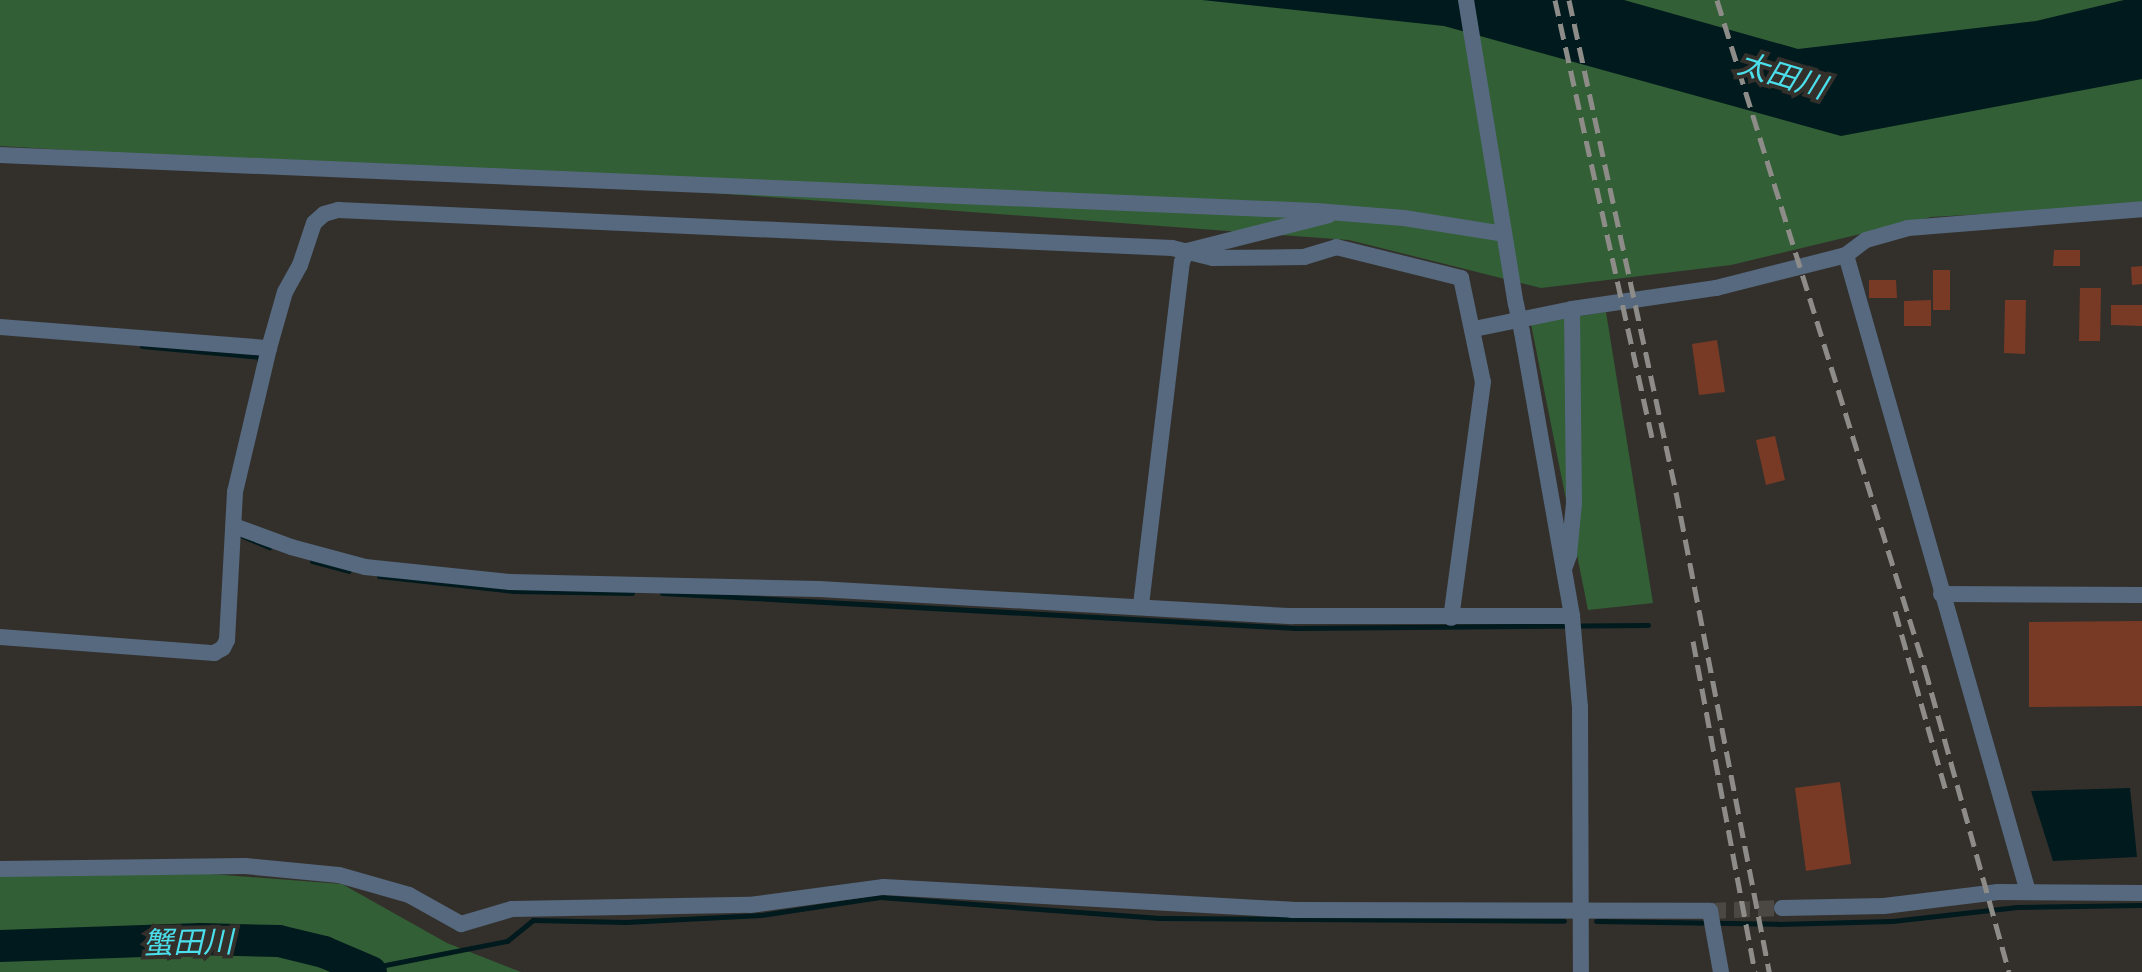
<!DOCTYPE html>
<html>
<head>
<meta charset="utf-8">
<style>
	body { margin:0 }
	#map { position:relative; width:2142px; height:972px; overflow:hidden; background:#33302c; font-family:Helvetica,"Noto Sans JP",sans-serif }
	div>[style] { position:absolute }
	.green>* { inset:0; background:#325f35 }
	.water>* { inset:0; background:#001a1d }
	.stream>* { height:5px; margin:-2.5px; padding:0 2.5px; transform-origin:2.5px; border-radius:2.5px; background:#001a1d }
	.river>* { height:32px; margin:-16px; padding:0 16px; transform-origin:16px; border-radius:16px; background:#001a1d }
	.building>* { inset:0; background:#783a25 }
	.minor-tunnel>* { height:16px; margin-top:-8px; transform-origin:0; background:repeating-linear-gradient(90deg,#4b4844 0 16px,transparent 0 24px) }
	.minor>* { height:16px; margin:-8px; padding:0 8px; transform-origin:8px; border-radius:8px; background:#56697f }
	.tertiary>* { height:16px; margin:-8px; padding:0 8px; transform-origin:8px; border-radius:8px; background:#56697f }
	.rail>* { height:5px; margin-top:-2.5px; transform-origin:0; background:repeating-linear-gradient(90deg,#8e8c89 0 16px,transparent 0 24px) }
	.tertiary-bridge>* { height:16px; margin:-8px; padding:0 8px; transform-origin:8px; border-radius:8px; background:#56697f }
	span { translate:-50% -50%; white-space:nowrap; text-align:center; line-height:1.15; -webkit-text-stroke:8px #33302c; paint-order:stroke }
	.water-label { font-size:30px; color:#4bdfec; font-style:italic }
</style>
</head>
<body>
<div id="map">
	<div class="green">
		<i style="clip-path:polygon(0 0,2142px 0,2142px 205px,1931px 217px,1731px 265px,1541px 288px,1349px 240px,403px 170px,0 146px)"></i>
		<i style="clip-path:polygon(1606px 312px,1653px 603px,1588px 610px,1531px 324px)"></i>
		<i style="clip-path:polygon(211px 874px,342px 884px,447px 943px,521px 972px,0 972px,0 876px)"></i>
	</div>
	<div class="water">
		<i style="clip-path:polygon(1202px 0,1624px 0,1798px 49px,2036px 21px,2124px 0,2142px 0,2142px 79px,1841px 136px,1444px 26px)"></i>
		<i style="clip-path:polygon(2130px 788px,2137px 857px,2053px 861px,2031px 791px)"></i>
	</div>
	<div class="stream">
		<i style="left:142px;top:346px;width:119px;rotate:5.3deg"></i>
		<i style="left:260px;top:357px;width:3px;rotate:108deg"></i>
		<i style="left:238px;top:534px;width:34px;rotate:23deg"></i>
		<i style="left:312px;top:561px;width:38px;rotate:15deg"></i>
		<i style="left:379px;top:576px;width:136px;rotate:6.3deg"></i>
		<i style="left:514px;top:591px;width:118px;rotate:1deg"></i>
		<i style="left:662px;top:593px;width:634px;rotate:3.16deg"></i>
		<i style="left:1295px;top:628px;width:353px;rotate:-0.5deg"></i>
		<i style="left:1596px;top:921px;width:182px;rotate:0.9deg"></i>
		<i style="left:1778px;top:924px;width:114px;rotate:-1.5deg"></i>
		<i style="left:1892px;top:921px;width:126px;rotate:-6.4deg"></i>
		<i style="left:2017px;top:907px;width:125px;rotate:-0.9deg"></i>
		<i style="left:365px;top:969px;width:145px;rotate:-11.2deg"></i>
		<i style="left:507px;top:941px;width:33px;rotate:-39deg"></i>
		<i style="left:533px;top:920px;width:93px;rotate:1.2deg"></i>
		<i style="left:626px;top:922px;width:135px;rotate:-3deg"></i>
		<i style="left:761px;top:915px;width:120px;rotate:-8.6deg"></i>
		<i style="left:880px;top:897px;width:280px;rotate:4.3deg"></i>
		<i style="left:1159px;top:918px;width:405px;rotate:0.4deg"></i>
	</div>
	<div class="river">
		<i style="left:0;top:946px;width:201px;rotate:-2deg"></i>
		<i style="left:201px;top:939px;width:78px;rotate:1.5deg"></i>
		<i style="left:279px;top:941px;width:46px;rotate:13.7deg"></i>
		<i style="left:324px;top:952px;width:51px;rotate:23.1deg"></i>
	</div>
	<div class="building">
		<i style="clip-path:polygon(2054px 250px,2080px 250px,2080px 266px,2053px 266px)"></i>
		<i style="clip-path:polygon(2142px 266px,2142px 284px,2132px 285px,2131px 267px)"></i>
		<i style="clip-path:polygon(1933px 270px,1950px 270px,1950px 310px,1933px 310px)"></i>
		<i style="clip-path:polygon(1869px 280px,1896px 280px,1897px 298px,1869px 298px)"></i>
		<i style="clip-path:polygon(2080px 288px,2101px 288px,2100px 341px,2079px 341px)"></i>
		<i style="clip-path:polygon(1931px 300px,1931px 326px,1904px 326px,1904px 301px)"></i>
		<i style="clip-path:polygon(2005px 300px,2026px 300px,2025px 354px,2004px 353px)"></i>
		<i style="clip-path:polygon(2111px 305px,2142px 305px,2142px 326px,2111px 325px)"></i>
		<i style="clip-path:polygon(1717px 340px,1725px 392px,1699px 395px,1692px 344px)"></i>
		<i style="clip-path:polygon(1775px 436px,1785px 480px,1766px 485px,1756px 440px)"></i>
		<i style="clip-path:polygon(2142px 621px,2142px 706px,2029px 707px,2029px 622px)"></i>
		<i style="clip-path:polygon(1840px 782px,1851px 864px,1806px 871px,1795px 788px)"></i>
	</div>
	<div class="minor-tunnel">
		<i style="left:1710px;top:911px;width:72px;rotate:-2.4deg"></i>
	</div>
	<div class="minor">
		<i style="left:0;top:155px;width:1317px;rotate:2.44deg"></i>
		<i style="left:1316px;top:211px;width:88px;rotate:4.5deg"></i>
		<i style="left:1404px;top:218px;width:101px;rotate:9.1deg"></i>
		<i style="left:1846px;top:255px;width:662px;rotate:74.05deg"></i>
		<i style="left:0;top:327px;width:270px;rotate:4.5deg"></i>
		<i style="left:269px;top:348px;width:58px;rotate:-74.1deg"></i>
		<i style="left:285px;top:292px;width:31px;rotate:-61deg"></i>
		<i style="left:300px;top:265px;width:44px;rotate:-71.6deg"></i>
		<i style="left:314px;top:223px;width:13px;rotate:-42deg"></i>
		<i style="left:324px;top:214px;width:15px;rotate:-16deg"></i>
		<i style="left:338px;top:210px;width:835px;rotate:2.61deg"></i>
		<i style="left:1172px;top:248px;width:42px;rotate:13.7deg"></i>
		<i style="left:1213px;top:258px;width:91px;rotate:-0.6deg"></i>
		<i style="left:1304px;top:257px;width:34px;rotate:-17deg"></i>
		<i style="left:1336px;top:247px;width:129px;rotate:13.9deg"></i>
		<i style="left:1461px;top:278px;width:106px;rotate:78.1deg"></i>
		<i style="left:1483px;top:382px;width:238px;rotate:97.7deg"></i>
		<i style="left:1474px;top:329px;width:100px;rotate:-11.5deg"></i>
		<i style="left:1572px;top:309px;width:146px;rotate:-8.3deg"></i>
		<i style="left:1716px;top:288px;width:134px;rotate:-14.2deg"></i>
		<i style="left:1846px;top:255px;width:25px;rotate:-37deg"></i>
		<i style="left:1866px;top:240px;width:44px;rotate:-15.9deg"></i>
		<i style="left:1908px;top:228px;width:235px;rotate:-4.6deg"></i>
		<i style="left:234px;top:526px;width:61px;rotate:20.2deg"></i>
		<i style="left:291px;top:547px;width:77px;rotate:15.1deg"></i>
		<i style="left:365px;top:567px;width:146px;rotate:5.9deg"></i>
		<i style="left:510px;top:582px;width:309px;rotate:1.3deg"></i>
		<i style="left:819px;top:589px;width:474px;rotate:3.3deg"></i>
		<i style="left:1292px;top:616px;width:280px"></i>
		<i style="left:1564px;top:569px;width:15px;rotate:-70deg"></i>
		<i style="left:1569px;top:555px;width:52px;rotate:-84.5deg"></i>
		<i style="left:1574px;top:503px;width:194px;rotate:-90.6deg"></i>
		<i style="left:1941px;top:594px;width:201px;rotate:0.3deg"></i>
		<i style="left:1141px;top:605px;width:345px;rotate:-83.2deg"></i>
		<i style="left:1182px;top:262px;width:12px;rotate:-66deg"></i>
		<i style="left:1187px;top:251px;width:146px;rotate:-14.2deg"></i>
		<i style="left:0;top:637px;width:215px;rotate:4.3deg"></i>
		<i style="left:214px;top:653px;width:10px;rotate:-29deg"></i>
		<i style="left:223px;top:648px;width:9px;rotate:-63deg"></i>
		<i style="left:227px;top:640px;width:148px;rotate:-86.9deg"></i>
		<i style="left:235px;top:492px;width:148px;rotate:-76.7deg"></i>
		<i style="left:0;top:869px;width:245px;rotate:-0.7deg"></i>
		<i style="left:245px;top:866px;width:94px;rotate:5.5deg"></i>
		<i style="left:339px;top:875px;width:73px;rotate:15.9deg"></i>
		<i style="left:409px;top:895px;width:60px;rotate:29.1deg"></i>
		<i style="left:461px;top:924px;width:53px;rotate:-16.4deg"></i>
		<i style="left:512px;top:909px;width:238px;rotate:-1deg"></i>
		<i style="left:750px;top:905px;width:135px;rotate:-7.7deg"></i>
		<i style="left:884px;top:887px;width:409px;rotate:3.2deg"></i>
		<i style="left:1292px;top:910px;width:418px;rotate:0.1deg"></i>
		<i style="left:1710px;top:911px;width:62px;rotate:79.8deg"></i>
		<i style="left:1782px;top:908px;width:102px;rotate:-1.1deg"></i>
		<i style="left:1884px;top:906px;width:115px;rotate:-7deg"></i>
		<i style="left:1998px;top:892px;width:144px;rotate:0.4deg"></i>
	</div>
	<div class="tertiary">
		<i style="left:1466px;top:0;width:308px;rotate:80.7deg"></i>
		<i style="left:1522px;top:332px;width:288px;rotate:80deg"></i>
		<i style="left:1572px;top:616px;width:91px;rotate:85deg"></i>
		<i style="left:1580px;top:707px;width:265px;rotate:89.8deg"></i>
	</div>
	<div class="rail">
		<i style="left:1555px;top:0;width:448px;rotate:77.5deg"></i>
		<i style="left:1569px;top:0;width:504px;rotate:77.73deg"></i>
		<i style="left:1676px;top:492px;width:489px;rotate:79deg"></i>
		<i style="left:1717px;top:0;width:701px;rotate:72.73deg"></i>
		<i style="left:1925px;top:669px;width:314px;rotate:74.5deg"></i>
		<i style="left:1895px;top:611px;width:191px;rotate:74.2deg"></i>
		<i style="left:1693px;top:641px;width:337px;rotate:79.4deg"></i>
	</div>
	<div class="tertiary-bridge">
		<i style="left:1516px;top:304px;width:29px;rotate:78deg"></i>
	</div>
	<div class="water-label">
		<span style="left:1782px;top:76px;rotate:17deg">太田川</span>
		<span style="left:188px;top:943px;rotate:-1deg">蟹田川</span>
	</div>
</div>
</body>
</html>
